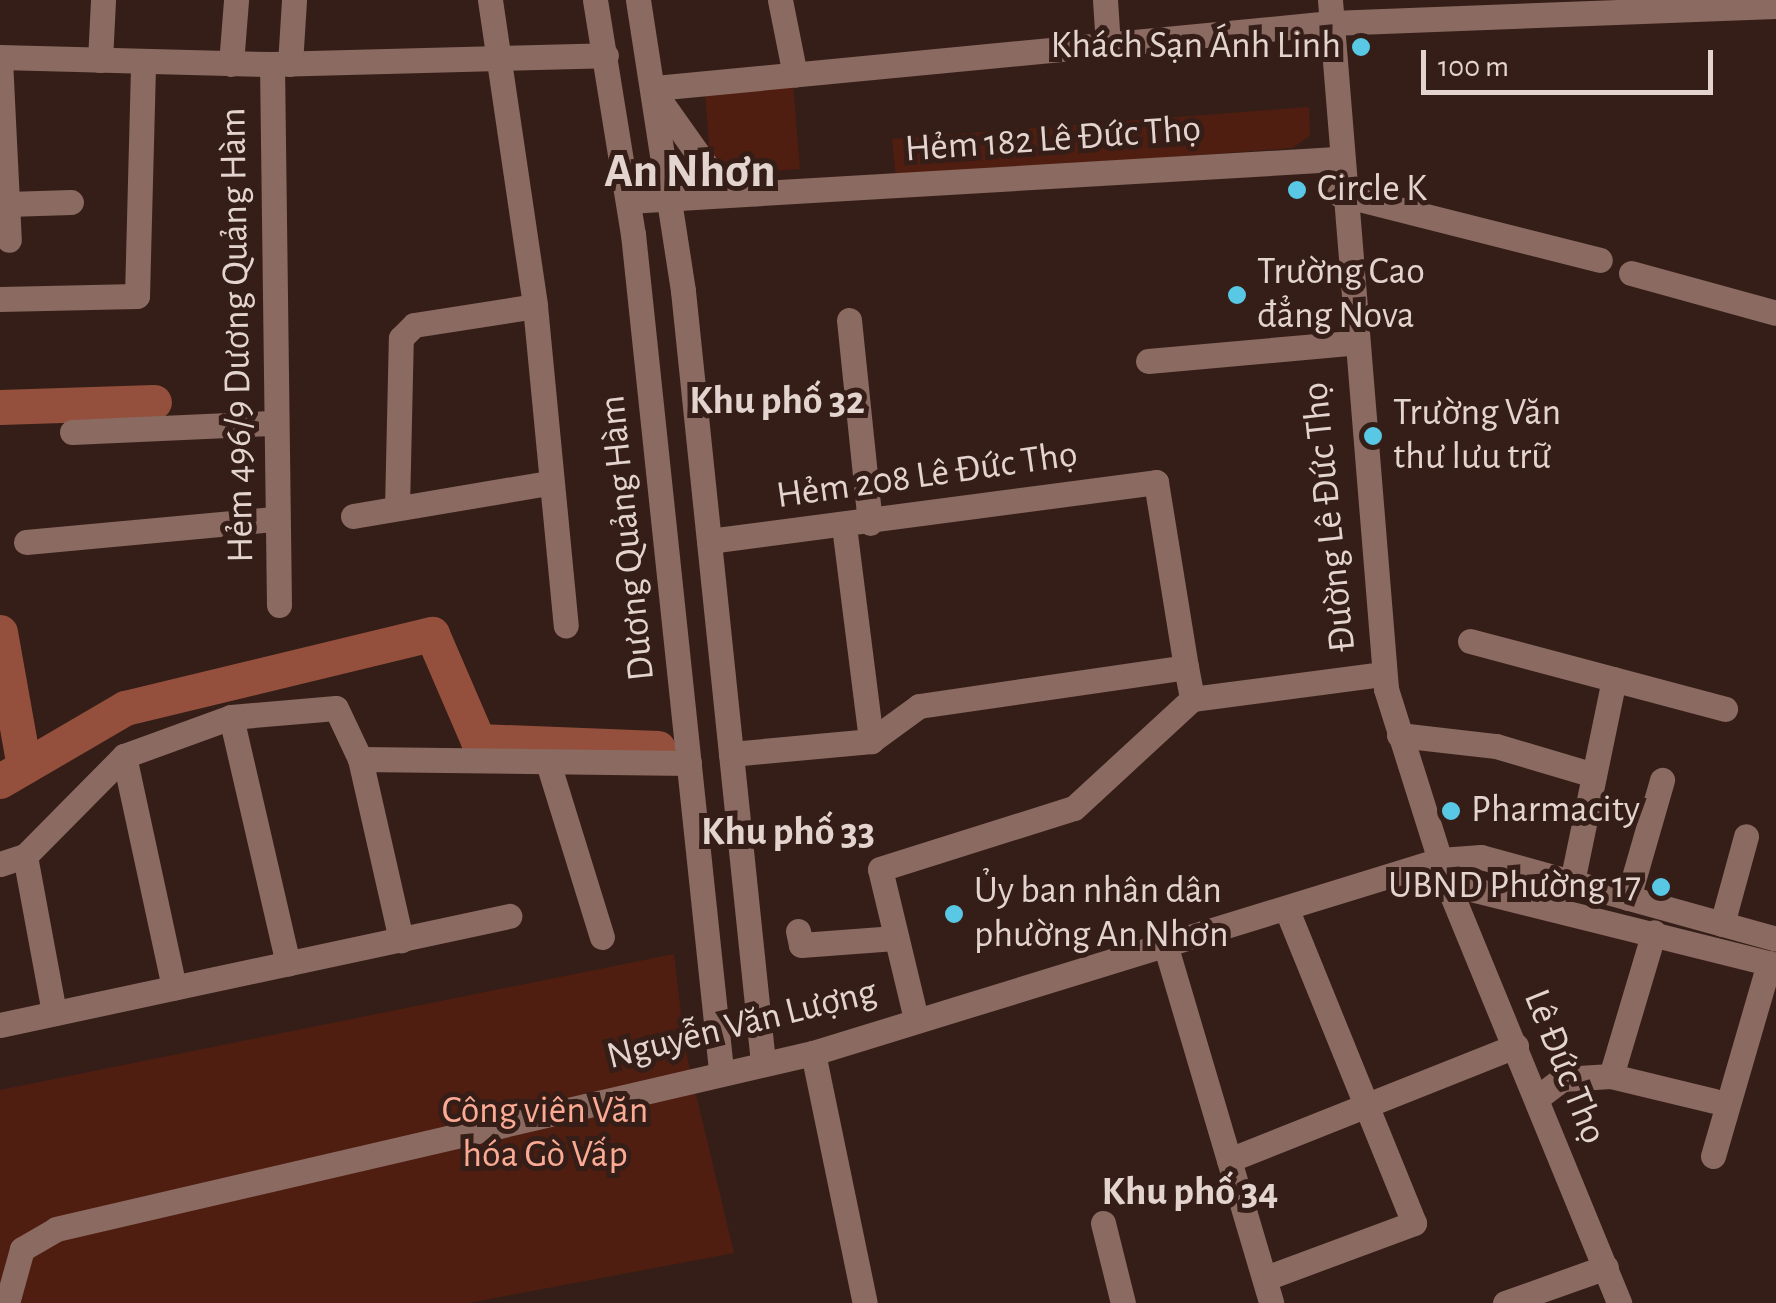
<!DOCTYPE html>
<html>
<head>
<meta charset="utf-8">
<style>
	body { margin:0 }
	#map { position:relative; width:1776px; height:1303px; overflow:hidden; background:#351e18; font-family:"Alegreya Sans",sans-serif }
	div>[style] { position:absolute }
	.green>* { inset:0; background:#501e10 }
	.river>* { height:35px; margin:-17.5px; padding:0 17.5px; transform-origin:17.5px; border-radius:17.5px; background:#94503d }
	.minor>* { height:25px; margin:-12.5px; padding:0 12.5px; transform-origin:12.5px; border-radius:12.5px; background:#8a6a61 }
	.dots>* { width:28px; height:28px; translate:-50% -50%; box-sizing:border-box; border:5px solid #351e18; border-radius:50% }
	span { translate:-50% -50%; white-space:nowrap; text-align:center; line-height:1.15; -webkit-text-stroke:10px #351e18; paint-order:stroke }
	.poi-label { font-size:38px; color:#e4d4cf }
	.right { translate:-100% -50%; text-align:right }
	.left { translate:0 -50%; text-align:left }
	.street-label { font-size:38px; color:#e4d4cf }
	.park-label { font-size:38px; color:#fbaa94 }
	.neighbourhood-label { font-size:40px; color:#e4d4cf; font-weight:700 }
	.district-label { font-size:48px; color:#e4d4cf; font-weight:700 }
	.scale { position:absolute; left:1421px; top:50px; width:292px; height:45px; box-sizing:border-box; border:5px solid #e4d4cf; border-top:0; padding-left:12px; font-size:30px; line-height:35px; white-space:nowrap; color:#e4d4cf; -webkit-text-stroke:8px #351e18; paint-order:stroke }
</style>
</head>
<body>
<div id="map">
	<div class="green">
		<i style="clip-path:polygon(793px 85px,800px 169px,728px 174px,710px 160px,705px 92px)"></i>
		<i style="clip-path:polygon(1309px 107px,1310px 136px,1292px 148px,896px 178px,892px 139px)"></i>
		<i style="clip-path:polygon(674px 954px,685px 1048px,734px 1253px,468px 1303px,0 1303px,0 1090px)"></i>
	</div>
	<div class="river">
		<i style="left:0;top:407px;width:154px;rotate:-1.9deg"></i>
		<i style="left:0;top:632px;width:137px;rotate:79.9deg"></i>
		<i style="left:0;top:781px;width:145px;rotate:-30.3deg"></i>
		<i style="left:125px;top:708px;width:316px;rotate:-13.6deg"></i>
		<i style="left:432px;top:634px;width:116px;rotate:66.7deg"></i>
		<i style="left:478px;top:741px;width:180px;rotate:2.2deg"></i>
	</div>
	<div class="minor">
		<i style="left:490px;top:0;width:309px;rotate:81.6deg"></i>
		<i style="left:535px;top:306px;width:321px;rotate:84.5deg"></i>
		<i style="left:595px;top:0;width:237px;rotate:80.8deg"></i>
		<i style="left:633px;top:234px;width:841px;rotate:83.99deg"></i>
		<i style="left:638px;top:0;width:294px;rotate:81.2deg"></i>
		<i style="left:683px;top:291px;width:775px;rotate:84.08deg"></i>
		<i style="left:780px;top:0;width:76px;rotate:78.7deg"></i>
		<i style="left:1105px;top:0;width:45px;rotate:86.2deg"></i>
		<i style="left:1330px;top:0;width:691px;rotate:85.35deg"></i>
		<i style="left:1386px;top:689px;width:203px;rotate:72.5deg"></i>
		<i style="left:1447px;top:883px;width:454px;rotate:67.7deg"></i>
		<i style="left:0;top:57px;width:272px;rotate:1.5deg"></i>
		<i style="left:272px;top:64px;width:334px;rotate:-1.5deg"></i>
		<i style="left:0;top:59px;width:181px;rotate:87.2deg"></i>
		<i style="left:100px;top:60px;width:60px;rotate:-87.1deg"></i>
		<i style="left:231px;top:64px;width:64px;rotate:-85.5deg"></i>
		<i style="left:272px;top:64px;width:541px;rotate:89.26deg"></i>
		<i style="left:290px;top:64px;width:64px;rotate:-86.4deg"></i>
		<i style="left:655px;top:88px;width:679px;rotate:-5.49deg"></i>
		<i style="left:1331px;top:23px;width:445px;rotate:-2.2deg"></i>
		<i style="left:661px;top:102px;width:80px;rotate:54.7deg"></i>
		<i style="left:707px;top:167px;width:55px;rotate:28.4deg"></i>
		<i style="left:1339px;top:194px;width:269px;rotate:14.2deg"></i>
		<i style="left:628px;top:201px;width:709px;rotate:-3.39deg"></i>
		<i style="left:7px;top:204px;width:64px;rotate:-1.8deg"></i>
		<i style="left:1631px;top:273px;width:150px;rotate:15.4deg"></i>
		<i style="left:0;top:299px;width:137px;rotate:-1.3deg"></i>
		<i style="left:137px;top:296px;width:235px;rotate:-88.5deg"></i>
		<i style="left:849px;top:320px;width:204px;rotate:84.1deg"></i>
		<i style="left:1148px;top:361px;width:204px;rotate:-5.1deg"></i>
		<i style="left:72px;top:432px;width:200px;rotate:-2.6deg"></i>
		<i style="left:397px;top:508px;width:170px;rotate:-88.7deg"></i>
		<i style="left:401px;top:338px;width:18px;rotate:-45deg"></i>
		<i style="left:414px;top:325px;width:122px;rotate:-8.9deg"></i>
		<i style="left:353px;top:516px;width:198px;rotate:-9.6deg"></i>
		<i style="left:844px;top:526px;width:217px;rotate:82.8deg"></i>
		<i style="left:709px;top:541px;width:451px;rotate:-7.5deg"></i>
		<i style="left:1156px;top:482px;width:187px;rotate:80.8deg"></i>
		<i style="left:26px;top:542px;width:250px;rotate:-5.3deg"></i>
		<i style="left:1470px;top:641px;width:264px;rotate:14.9deg"></i>
		<i style="left:231px;top:717px;width:253px;rotate:77deg"></i>
		<i style="left:1399px;top:735px;width:98px;rotate:6.5deg"></i>
		<i style="left:1496px;top:746px;width:102px;rotate:16.5deg"></i>
		<i style="left:731px;top:754px;width:141px;rotate:-5.3deg"></i>
		<i style="left:871px;top:741px;width:59px;rotate:-36.1deg"></i>
		<i style="left:919px;top:706px;width:270px;rotate:-8.3deg"></i>
		<i style="left:1186px;top:667px;width:33px;rotate:79deg"></i>
		<i style="left:1192px;top:699px;width:193px;rotate:-7.5deg"></i>
		<i style="left:124px;top:756px;width:237px;rotate:77.8deg"></i>
		<i style="left:360px;top:759px;width:186px;rotate:77.2deg"></i>
		<i style="left:549px;top:766px;width:179px;rotate:72.8deg"></i>
		<i style="left:25px;top:856px;width:160px;rotate:79.5deg"></i>
		<i style="left:0;top:864px;width:26px;rotate:-18deg"></i>
		<i style="left:25px;top:856px;width:141px;rotate:-45.3deg"></i>
		<i style="left:124px;top:756px;width:114px;rotate:-20deg"></i>
		<i style="left:231px;top:717px;width:105px;rotate:-4.9deg"></i>
		<i style="left:336px;top:708px;width:56px;rotate:64.8deg"></i>
		<i style="left:360px;top:759px;width:329px;rotate:0.7deg"></i>
		<i style="left:1435px;top:880px;width:351px;rotate:14deg"></i>
		<i style="left:1572px;top:882px;width:207px;rotate:-78.3deg"></i>
		<i style="left:1628px;top:898px;width:123px;rotate:-73.9deg"></i>
		<i style="left:1722px;top:924px;width:91px;rotate:-74.7deg"></i>
		<i style="left:798px;top:931px;width:14px;rotate:78deg"></i>
		<i style="left:801px;top:945px;width:94px;rotate:-4.3deg"></i>
		<i style="left:1165px;top:944px;width:374px;rotate:73.5deg"></i>
		<i style="left:916px;top:1019px;width:154px;rotate:-103.5deg"></i>
		<i style="left:880px;top:869px;width:203px;rotate:-17.5deg"></i>
		<i style="left:1074px;top:808px;width:161px;rotate:-42.7deg"></i>
		<i style="left:0;top:1025px;width:521px;rotate:-12.09deg"></i>
		<i style="left:813px;top:1053px;width:255px;rotate:78.3deg"></i>
		<i style="left:1611px;top:1076px;width:150px;rotate:-73.4deg"></i>
		<i style="left:1537px;top:1098px;width:31px;rotate:-37deg"></i>
		<i style="left:1562px;top:1079px;width:49px;rotate:-3.5deg"></i>
		<i style="left:1611px;top:1076px;width:106px;rotate:13.6deg"></i>
		<i style="left:1713px;top:1156px;width:201px;rotate:-73.8deg"></i>
		<i style="left:1229px;top:1160px;width:309px;rotate:-21.7deg"></i>
		<i style="left:1103px;top:1223px;width:82px;rotate:76deg"></i>
		<i style="left:1266px;top:1278px;width:158px;rotate:-20.4deg"></i>
		<i style="left:1414px;top:1223px;width:340px;rotate:-112.1deg"></i>
		<i style="left:7px;top:1303px;width:56px;rotate:-74.5deg"></i>
		<i style="left:22px;top:1249px;width:39px;rotate:-30deg"></i>
		<i style="left:56px;top:1229px;width:777px;rotate:-13.09deg"></i>
		<i style="left:813px;top:1053px;width:656px;rotate:-17.11deg"></i>
		<i style="left:1440px;top:860px;width:41px;rotate:-4.2deg"></i>
		<i style="left:1481px;top:857px;width:306px;rotate:15.5deg"></i>
		<i style="left:1505px;top:1303px;width:107px;rotate:-19.6deg"></i>
	</div>
	<div class="dots">
		<i style="left:1361px;top:47px;background:#58c8e4"></i>
		<i style="left:1297px;top:190px;background:#58c8e4"></i>
		<i style="left:1237px;top:295px;background:#58c8e4"></i>
		<i style="left:1373px;top:436px;background:#58c8e4"></i>
		<i style="left:1451px;top:811px;background:#58c8e4"></i>
		<i style="left:1661px;top:887px;background:#58c8e4"></i>
		<i style="left:954px;top:914px;background:#58c8e4"></i>
	</div>
	<div class="poi-label">
		<span class="right" style="left:1341px;top:47px">Khách Sạn Ánh Linh</span>
		<span class="left" style="left:1317px;top:190px">Circle K</span>
		<span class="left" style="left:1257px;top:295px">Trường Cao<br>đẳng Nova</span>
		<span class="left" style="left:1393px;top:436px">Trường Văn<br>thư lưu trữ</span>
		<span class="left" style="left:1471px;top:811px">Pharmacity</span>
		<span class="right" style="left:1641px;top:887px">UBND Phường 17</span>
		<span class="left" style="left:974px;top:914px">Ủy ban nhân dân<br>phường An Nhơn</span>
	</div>
	<div class="street-label">
		<span style="left:1053px;top:140px;rotate:-4deg">Hẻm 182 Lê Đức Thọ</span>
		<span style="left:238px;top:335px;rotate:-91deg">Hẻm 496/9 Dương Quảng Hàm</span>
		<span style="left:927px;top:476px;rotate:-8deg">Hẻm 208 Lê Đức Thọ</span>
		<span style="left:1330px;top:517px;rotate:-96deg">Đường Lê Đức Thọ</span>
		<span style="left:628px;top:538px;rotate:-96deg">Dương Quảng Hàm</span>
		<span style="left:742px;top:1025px;rotate:-14deg">Nguyễn Văn Lượng</span>
		<span style="left:1564px;top:1067px;rotate:68deg">Lê Đức Thọ</span>
	</div>
	<div class="park-label">
		<span style="left:545px;top:1134px">Công viên Văn<br>hóa Gò Vấp</span>
	</div>
	<div class="neighbourhood-label">
		<span style="left:777px;top:401px">Khu phố 32</span>
		<span style="left:788px;top:832px">Khu phố 33</span>
		<span style="left:1190px;top:1192px">Khu phố 34</span>
	</div>
	<div class="district-label">
		<span style="left:690px;top:173px">An Nhơn</span>
	</div>
	<div class="scale">100 m</div>
</div>
</body>
</html>
